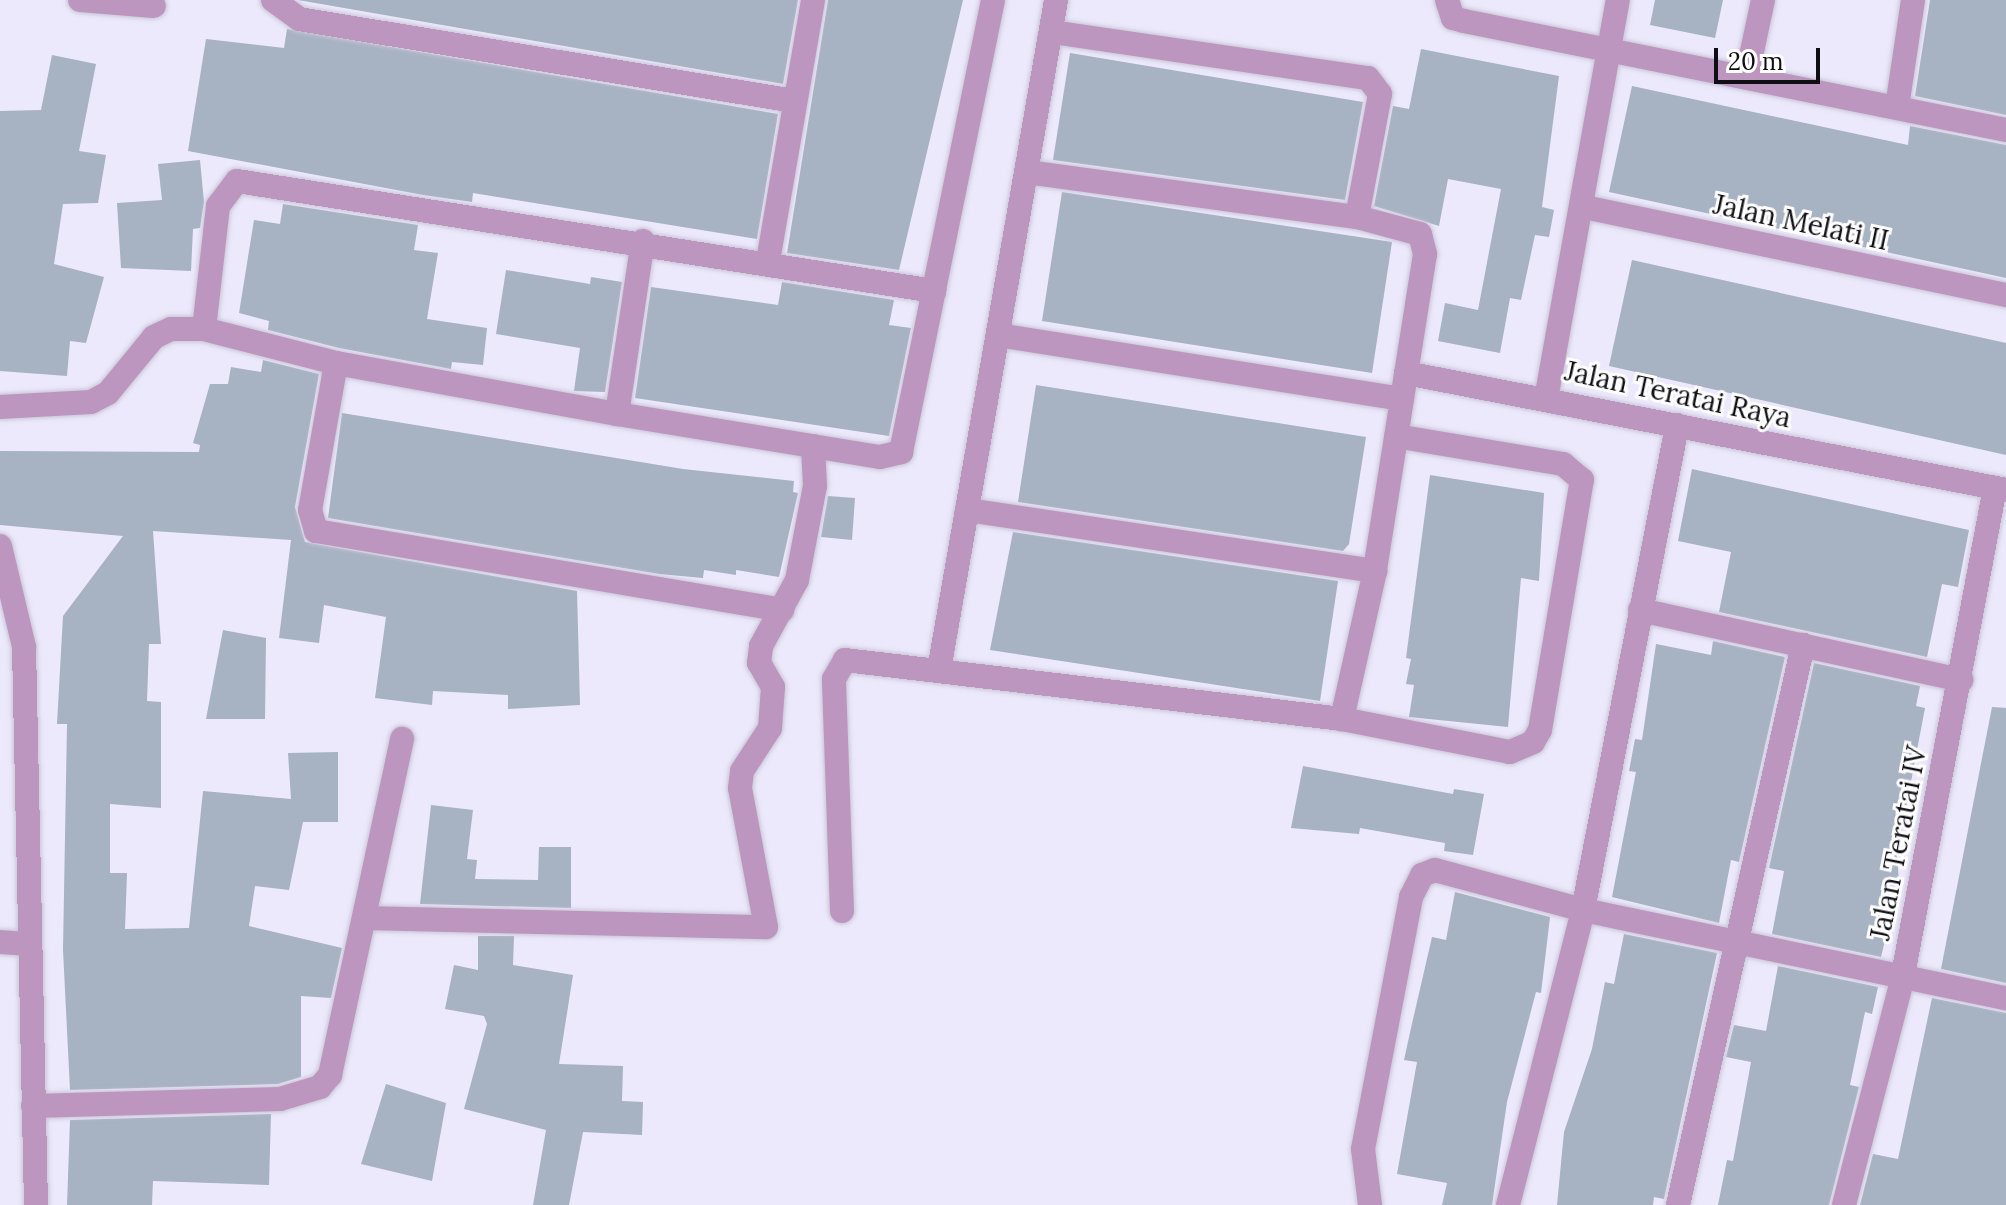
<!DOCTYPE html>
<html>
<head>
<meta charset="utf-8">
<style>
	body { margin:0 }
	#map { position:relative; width:2006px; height:1205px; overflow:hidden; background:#ece9fc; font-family:Lora,serif }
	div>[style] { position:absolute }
	.building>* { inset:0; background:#a7b2c2 }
	.roads { filter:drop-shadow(0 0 2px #c9c6d7) drop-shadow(0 0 2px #c9c6d7) }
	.minor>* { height:24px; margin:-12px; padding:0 12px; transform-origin:12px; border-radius:12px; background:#bd96bf }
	span { translate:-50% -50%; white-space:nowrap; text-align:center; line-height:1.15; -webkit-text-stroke:6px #fff; paint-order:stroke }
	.street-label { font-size:28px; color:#0f0e15 }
	.scale { position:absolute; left:1714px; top:48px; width:106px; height:36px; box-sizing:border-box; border:4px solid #0f0e15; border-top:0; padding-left:10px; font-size:24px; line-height:28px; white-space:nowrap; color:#0f0e15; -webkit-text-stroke:6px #fff; paint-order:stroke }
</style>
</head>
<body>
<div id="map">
	<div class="building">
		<i style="clip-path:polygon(298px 0,798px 0,783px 84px)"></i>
		<i style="clip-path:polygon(828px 0,963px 0,899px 270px,787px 253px)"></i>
		<i style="clip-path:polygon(1655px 0,1723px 0,1715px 38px,1650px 25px)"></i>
		<i style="clip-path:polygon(1930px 0,2006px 0,2006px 115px,1915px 96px)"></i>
		<i style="clip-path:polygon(287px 29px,778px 114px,757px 239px,473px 193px,472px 202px,423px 195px,188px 151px,206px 39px,284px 48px)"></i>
		<i style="clip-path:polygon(1421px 49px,1559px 76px,1542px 207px,1554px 210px,1549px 237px,1535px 235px,1521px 300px,1510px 298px,1500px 353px,1438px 341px,1445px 303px,1478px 310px,1501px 189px,1448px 179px,1439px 226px,1374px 206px,1393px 106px,1409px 109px)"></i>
		<i style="clip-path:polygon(1070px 53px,1363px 102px,1345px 200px,1053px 160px)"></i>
		<i style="clip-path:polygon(52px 55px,96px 64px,79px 151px,106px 155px,98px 203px,63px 204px,54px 264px,104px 277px,86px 343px,70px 341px,67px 376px,0 371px,0 111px,41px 110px)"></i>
		<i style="clip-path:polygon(1632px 86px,1908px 145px,1910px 126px,2006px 145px,2006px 278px,1609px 192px)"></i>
		<i style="clip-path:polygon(200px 160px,204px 202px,200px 228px,193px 229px,191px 271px,121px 268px,117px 203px,162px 200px,158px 164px)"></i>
		<i style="clip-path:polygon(1062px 192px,1392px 242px,1372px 373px,1042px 321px)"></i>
		<i style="clip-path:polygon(283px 204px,418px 225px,414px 250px,438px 253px,427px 319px,487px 328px,483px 365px,452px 362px,451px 369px,339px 348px,268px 330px,269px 321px,239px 313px,254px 220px,280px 224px)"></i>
		<i style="clip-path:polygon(1632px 260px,2006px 343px,2006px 455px,1609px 366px)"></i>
		<i style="clip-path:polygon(506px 270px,590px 284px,591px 277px,622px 282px,605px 392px,574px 391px,580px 348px,496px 334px)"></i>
		<i style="clip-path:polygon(782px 282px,894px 300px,889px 325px,911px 328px,889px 436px,635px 398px,651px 287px,778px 305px)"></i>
		<i style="clip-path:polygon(263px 360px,319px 374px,295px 507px,305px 542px,577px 591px,580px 705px,508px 709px,508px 695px,433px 691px,432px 705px,375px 698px,386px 617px,324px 605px,319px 643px,279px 638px,291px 540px,153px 531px,161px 644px,149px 644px,147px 701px,161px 702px,161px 808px,110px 804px,110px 873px,127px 873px,125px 929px,189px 928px,203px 791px,291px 799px,288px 753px,338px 752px,338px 822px,303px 822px,289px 890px,255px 886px,249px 926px,342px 948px,331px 998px,301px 996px,301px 1077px,278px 1084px,70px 1090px,63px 950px,67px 724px,57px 724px,63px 616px,123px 536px,0 525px,0 451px,199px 452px,200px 445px,193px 443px,210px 384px,228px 384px,231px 367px,261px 372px)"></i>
		<i style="clip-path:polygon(1036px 385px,1366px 437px,1349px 544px,1343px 551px,1018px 502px)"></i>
		<i style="clip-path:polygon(342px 413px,683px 469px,794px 481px,793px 492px,798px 493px,779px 577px,736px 570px,736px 575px,704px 570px,703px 578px,659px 574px,328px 518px)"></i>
		<i style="clip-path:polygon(1692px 469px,1969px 530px,1958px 587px,1942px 584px,1927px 657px,1719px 612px,1731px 552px,1678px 541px)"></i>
		<i style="clip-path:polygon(1430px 475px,1544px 493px,1539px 581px,1521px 578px,1508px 727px,1409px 717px,1414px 685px,1406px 684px,1411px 659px,1406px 658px)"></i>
		<i style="clip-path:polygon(828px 496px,855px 498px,852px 540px,821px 537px)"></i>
		<i style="clip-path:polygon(1013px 532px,1338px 581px,1320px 701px,990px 650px)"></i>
		<i style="clip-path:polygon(223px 630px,266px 638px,265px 719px,206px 719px)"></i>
		<i style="clip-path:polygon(1713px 641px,1785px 657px,1739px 862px,1731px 860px,1719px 923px,1612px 897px,1636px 772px,1629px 771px,1635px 739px,1642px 740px,1656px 644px,1711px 655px)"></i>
		<i style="clip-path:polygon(1814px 663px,1920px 686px,1916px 706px,1925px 708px,1897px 855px,1899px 882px,1881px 957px,1772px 934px,1784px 871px,1769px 868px)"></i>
		<i style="clip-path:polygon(1992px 707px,2006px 708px,2006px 983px,1941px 969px)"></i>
		<i style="clip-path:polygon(1303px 766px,1453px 794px,1454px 789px,1484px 794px,1473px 855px,1444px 851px,1445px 843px,1360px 828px,1359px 834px,1291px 828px)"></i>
		<i style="clip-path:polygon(431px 805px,473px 810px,467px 859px,477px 860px,475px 879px,538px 880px,539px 847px,571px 847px,571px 908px,420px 904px)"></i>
		<i style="clip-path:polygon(1455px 892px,1550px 917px,1541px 993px,1536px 992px,1507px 1102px,1492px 1205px,1442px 1205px,1447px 1183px,1397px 1174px,1417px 1062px,1404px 1060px,1411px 1028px,1432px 937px,1446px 940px)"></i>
		<i style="clip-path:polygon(1624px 934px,1717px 953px,1664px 1199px,1654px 1197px,1653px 1205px,1557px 1205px,1564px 1132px,1592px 1049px,1605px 982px,1614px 984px)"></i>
		<i style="clip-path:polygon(478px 936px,514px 936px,513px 965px,573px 975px,559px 1064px,623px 1066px,622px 1101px,643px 1102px,642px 1135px,583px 1132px,569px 1205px,533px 1205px,546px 1130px,464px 1109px,487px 1024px,484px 1016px,445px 1009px,454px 965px,478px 970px)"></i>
		<i style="clip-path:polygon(1778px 966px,1878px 987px,1872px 1014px,1865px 1012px,1850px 1085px,1859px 1087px,1829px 1205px,1718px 1205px,1727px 1160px,1733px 1161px,1751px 1062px,1726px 1057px,1734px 1025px,1766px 1031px)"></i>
		<i style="clip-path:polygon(1932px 998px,2006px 1013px,2006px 1205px,1860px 1205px,1873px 1154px,1898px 1159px)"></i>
		<i style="clip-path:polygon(386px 1084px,446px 1103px,432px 1181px,361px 1164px)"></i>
		<i style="clip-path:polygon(271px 1114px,269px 1185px,153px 1181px,152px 1205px,67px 1205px,70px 1120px)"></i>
	</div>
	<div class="roads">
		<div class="minor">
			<i style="left:80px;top:0;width:74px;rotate:4.6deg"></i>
			<i style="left:273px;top:0;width:32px;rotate:36deg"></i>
			<i style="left:299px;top:19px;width:502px;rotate:9.41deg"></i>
			<i style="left:1447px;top:0;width:19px;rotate:72deg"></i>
			<i style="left:1453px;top:18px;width:11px;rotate:15deg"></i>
			<i style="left:1464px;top:21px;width:553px;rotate:11.37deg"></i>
			<i style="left:1052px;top:32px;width:319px;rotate:8.3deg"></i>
			<i style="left:1368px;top:78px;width:20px;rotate:53deg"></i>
			<i style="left:1380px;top:94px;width:125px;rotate:100.6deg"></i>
			<i style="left:1747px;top:75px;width:77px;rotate:-78deg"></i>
			<i style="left:1897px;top:107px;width:108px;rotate:-81.5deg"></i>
			<i style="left:1027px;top:172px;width:333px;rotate:7.8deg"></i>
			<i style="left:1357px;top:217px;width:65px;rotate:15.1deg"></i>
			<i style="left:1420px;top:234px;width:21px;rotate:76deg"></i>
			<i style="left:1425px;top:254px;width:321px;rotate:99deg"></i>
			<i style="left:1375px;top:571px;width:152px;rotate:102.6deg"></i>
			<i style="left:1584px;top:207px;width:431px;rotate:11.8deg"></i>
			<i style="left:768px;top:261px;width:265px;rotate:-80.2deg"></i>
			<i style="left:204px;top:329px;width:136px;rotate:14.4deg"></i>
			<i style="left:336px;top:363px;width:286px;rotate:10.3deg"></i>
			<i style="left:617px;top:414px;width:266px;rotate:9.3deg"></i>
			<i style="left:880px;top:457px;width:22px;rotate:-13deg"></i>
			<i style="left:901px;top:452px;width:461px;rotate:-78.5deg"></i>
			<i style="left:998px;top:335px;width:409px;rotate:9deg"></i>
			<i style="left:336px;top:363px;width:149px;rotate:100deg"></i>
			<i style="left:310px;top:510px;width:22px;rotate:74deg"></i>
			<i style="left:316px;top:531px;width:473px;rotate:9.6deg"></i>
			<i style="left:1406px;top:373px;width:611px;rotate:11.03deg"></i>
			<i style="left:1546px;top:399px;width:405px;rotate:-79.8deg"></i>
			<i style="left:0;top:407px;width:91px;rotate:-3.1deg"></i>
			<i style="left:91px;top:402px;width:19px;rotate:-28deg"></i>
			<i style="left:108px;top:393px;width:72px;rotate:-50.6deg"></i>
			<i style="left:154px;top:337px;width:19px;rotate:-25deg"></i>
			<i style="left:171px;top:329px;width:33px"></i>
			<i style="left:204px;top:329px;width:124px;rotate:-83.5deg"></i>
			<i style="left:218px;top:206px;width:31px;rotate:-53deg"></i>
			<i style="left:237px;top:181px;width:706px;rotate:8.97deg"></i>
			<i style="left:617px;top:414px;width:175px;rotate:-81.5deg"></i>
			<i style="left:967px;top:510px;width:413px;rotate:8.5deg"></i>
			<i style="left:0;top:546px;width:104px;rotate:76.6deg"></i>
			<i style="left:24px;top:647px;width:558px;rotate:88.77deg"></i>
			<i style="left:1640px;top:610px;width:329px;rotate:12.3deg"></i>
			<i style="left:939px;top:670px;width:680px;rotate:-80.09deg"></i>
			<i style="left:842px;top:911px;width:232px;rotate:-92deg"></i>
			<i style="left:834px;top:679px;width:22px;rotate:-60deg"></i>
			<i style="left:845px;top:660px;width:500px;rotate:6.77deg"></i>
			<i style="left:1342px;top:719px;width:171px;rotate:11.1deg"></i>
			<i style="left:1510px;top:752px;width:25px;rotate:-23deg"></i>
			<i style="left:1533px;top:742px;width:14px;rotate:-60deg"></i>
			<i style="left:1540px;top:730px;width:254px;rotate:-80.5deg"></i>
			<i style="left:1582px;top:480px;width:25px;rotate:-140deg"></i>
			<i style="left:1563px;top:464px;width:169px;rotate:-170.5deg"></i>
			<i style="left:364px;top:918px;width:402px;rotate:1.3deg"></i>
			<i style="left:766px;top:927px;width:141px;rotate:-100.6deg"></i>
			<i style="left:740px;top:788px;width:17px;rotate:-83deg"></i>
			<i style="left:742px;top:771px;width:51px;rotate:-56.9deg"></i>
			<i style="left:770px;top:728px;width:41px;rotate:-85.8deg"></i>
			<i style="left:773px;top:687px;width:28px;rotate:-120deg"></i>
			<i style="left:759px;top:663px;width:17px;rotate:-83deg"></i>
			<i style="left:761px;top:646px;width:75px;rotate:-61.4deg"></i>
			<i style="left:797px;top:580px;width:96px;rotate:-79.2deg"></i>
			<i style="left:815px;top:486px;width:40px;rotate:-92.9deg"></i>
			<i style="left:0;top:942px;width:26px;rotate:4deg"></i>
			<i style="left:33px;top:1106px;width:247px;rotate:-1.6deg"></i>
			<i style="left:280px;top:1099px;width:42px;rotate:-16.7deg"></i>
			<i style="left:320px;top:1087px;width:16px;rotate:-50deg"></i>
			<i style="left:330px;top:1075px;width:344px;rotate:-77.9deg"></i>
			<i style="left:1370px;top:1205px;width:56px;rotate:-97.1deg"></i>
			<i style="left:1363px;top:1149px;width:257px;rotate:-79.2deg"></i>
			<i style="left:1411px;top:897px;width:25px;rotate:-63deg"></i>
			<i style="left:1422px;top:875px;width:14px;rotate:-21deg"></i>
			<i style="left:1435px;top:870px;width:153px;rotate:15.1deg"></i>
			<i style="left:1583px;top:910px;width:432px;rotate:11.8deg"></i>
			<i style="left:1508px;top:1205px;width:304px;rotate:-75.7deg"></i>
			<i style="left:1583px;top:910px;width:494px;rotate:-79deg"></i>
			<i style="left:1678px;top:1205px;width:574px;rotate:-77.42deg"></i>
			<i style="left:1844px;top:1205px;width:232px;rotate:-75.5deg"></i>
			<i style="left:1902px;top:980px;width:501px;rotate:-79.3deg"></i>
		</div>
	</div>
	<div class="street-label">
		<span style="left:1801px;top:222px;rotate:12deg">Jalan Melati II</span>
		<span style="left:1678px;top:394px;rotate:12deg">Jalan Teratai Raya</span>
		<span style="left:1898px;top:843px;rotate:-79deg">Jalan Teratai IV</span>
	</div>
	<div class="scale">20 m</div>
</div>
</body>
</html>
